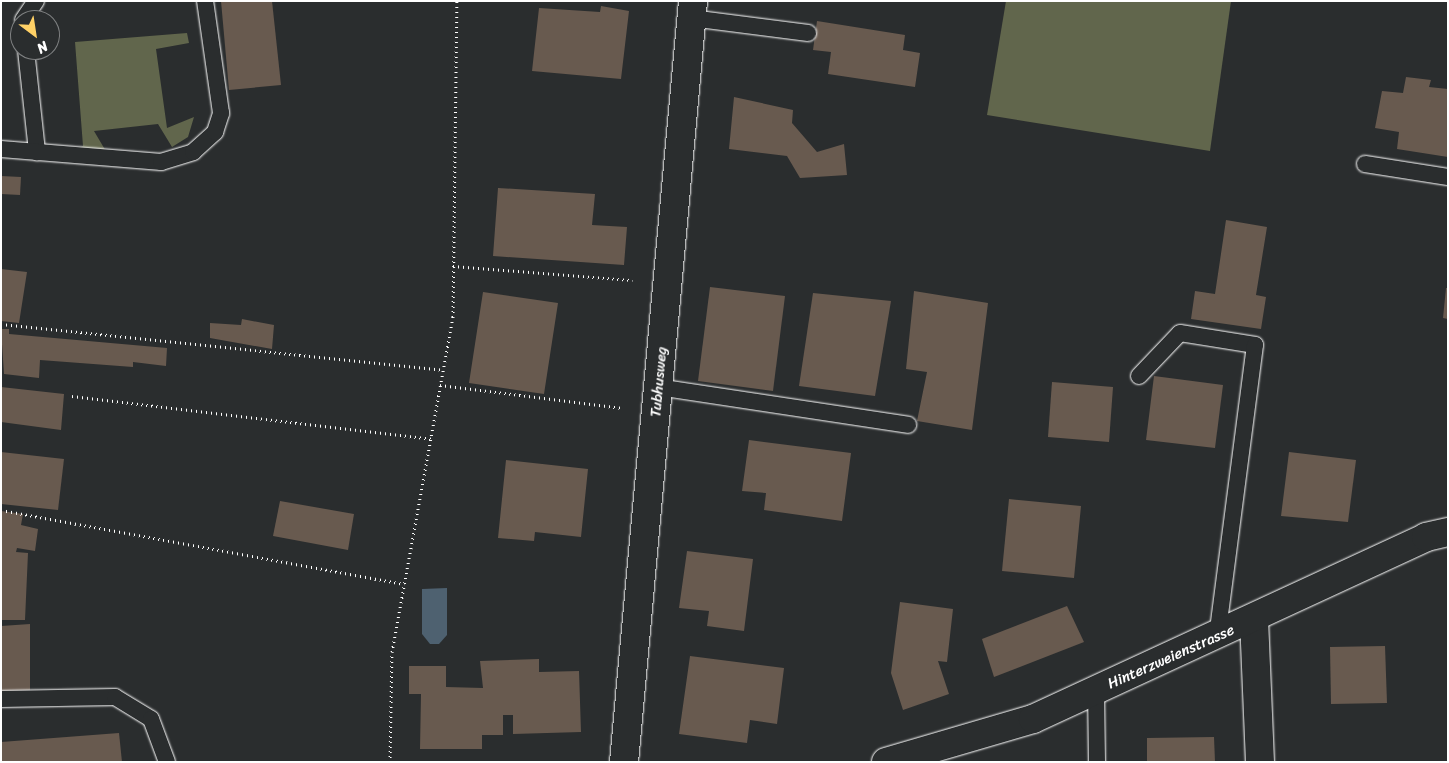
<!DOCTYPE html>
<html>
<head>
<meta charset="utf-8">
<style>
	body { margin:0 }
	#map { position:relative; width:1449px; height:763px; overflow:hidden; background:#2a2d2e; font-family:Sriracha,sans-serif }
	div>[style] { position:absolute }
	.green>* { inset:0; background:#61664c }
	.water>* { inset:0; background:#4e6170 }
	.building>* { inset:0; background:#685a4f }
	.path>* { height:3px; margin-top:-1.5px; transform-origin:0; background:repeating-linear-gradient(90deg,#fff 0 1px,transparent 0 5px) }
	.roads { filter:drop-shadow(0 0 1px #fff) drop-shadow(0 0 1px #fff) }
	.service>* { height:16px; margin:-8px; padding:0 8px; transform-origin:8px; border-radius:8px; background:#2a2d2e }
	.minor>* { height:28px; margin:-14px; padding:0 14px; transform-origin:14px; border-radius:14px; background:#2a2d2e }
	span { translate:-50% -50%; white-space:nowrap; text-align:center; line-height:1.15; -webkit-text-stroke:4.5px #2a2d2e; paint-order:stroke }
	.street-label { font-size:15px; color:#fff }
	.frame { position:absolute; inset:0; border:2px solid #fff; pointer-events:none }
	.north { position:absolute; left:10px; top:10px; width:50px; height:50px; box-sizing:border-box; background:#2a2d2e; border:1px solid #7f8182; border-radius:50%; rotate:149deg; font-size:14px; font-weight:700; line-height:20px; text-align:center; color:#fff }
	.north::after { content:''; display:block; margin:auto; width:18px; height:22px; background:#ffd166; clip-path:polygon(50% 0,100% 100%,50% 72%,0 100%) }
</style>
</head>
<body>
<div id="map">
	<div class="green">
		<i style="clip-path:polygon(1006px 1px,1231px 1px,1210px 151px,987px 115px)"></i>
		<i style="clip-path:polygon(187px 33px,189px 43px,156px 49px,167px 128px,194px 117px,188px 137px,172px 147px,158px 124px,94px 131px,107px 153px,72px 151px,83px 146px,75px 42px)"></i>
	</div>
	<div class="water">
		<i style="clip-path:polygon(447px 588px,447px 635px,439px 644px,430px 644px,422px 634px,422px 589px)"></i>
	</div>
	<div class="building">
		<i style="clip-path:polygon(221px 1px,272px 1px,281px 85px,229px 90px)"></i>
		<i style="clip-path:polygon(601px 6px,629px 11px,621px 79px,532px 71px,539px 8px,600px 12px)"></i>
		<i style="clip-path:polygon(817px 21px,905px 35px,903px 50px,920px 53px,915px 87px,828px 74px,831px 52px,813px 50px)"></i>
		<i style="clip-path:polygon(1406px 77px,1431px 80px,1429px 87px,1448px 89px,1448px 157px,1397px 149px,1399px 132px,1375px 128px,1382px 91px,1403px 93px)"></i>
		<i style="clip-path:polygon(734px 97px,793px 110px,792px 123px,817px 152px,844px 144px,847px 175px,800px 178px,787px 156px,729px 149px)"></i>
		<i style="clip-path:polygon(1px 176px,21px 177px,20px 195px,1px 194px)"></i>
		<i style="clip-path:polygon(498px 188px,595px 194px,592px 225px,627px 227px,624px 265px,493px 256px)"></i>
		<i style="clip-path:polygon(1226px 220px,1267px 227px,1256px 295px,1266px 297px,1261px 329px,1191px 319px,1195px 291px,1215px 294px)"></i>
		<i style="clip-path:polygon(1px 269px,27px 272px,19px 323px,1px 321px)"></i>
		<i style="clip-path:polygon(710px 287px,785px 296px,773px 391px,698px 381px)"></i>
		<i style="clip-path:polygon(1446px 288px,1448px 288px,1448px 319px,1443px 318px)"></i>
		<i style="clip-path:polygon(914px 291px,988px 303px,972px 430px,917px 421px,927px 372px,906px 369px)"></i>
		<i style="clip-path:polygon(483px 292px,558px 303px,544px 394px,469px 383px)"></i>
		<i style="clip-path:polygon(813px 293px,891px 301px,875px 396px,799px 386px)"></i>
		<i style="clip-path:polygon(242px 319px,274px 325px,272px 349px,210px 338px,210px 323px,241px 325px)"></i>
		<i style="clip-path:polygon(1px 329px,9px 329px,9px 334px,167px 348px,166px 366px,133px 362px,133px 367px,40px 360px,39px 378px,4px 374px)"></i>
		<i style="clip-path:polygon(1154px 376px,1223px 385px,1215px 448px,1146px 440px)"></i>
		<i style="clip-path:polygon(1052px 382px,1113px 387px,1109px 442px,1048px 437px)"></i>
		<i style="clip-path:polygon(1px 387px,64px 394px,61px 430px,1px 422px)"></i>
		<i style="clip-path:polygon(749px 440px,851px 453px,842px 521px,764px 510px,766px 493px,742px 491px)"></i>
		<i style="clip-path:polygon(1px 452px,64px 459px,58px 510px,1px 504px)"></i>
		<i style="clip-path:polygon(1289px 452px,1356px 460px,1348px 522px,1281px 516px)"></i>
		<i style="clip-path:polygon(506px 460px,588px 469px,581px 537px,535px 532px,534px 541px,498px 538px)"></i>
		<i style="clip-path:polygon(1009px 499px,1081px 506px,1074px 578px,1002px 571px)"></i>
		<i style="clip-path:polygon(280px 501px,354px 514px,348px 550px,273px 536px)"></i>
		<i style="clip-path:polygon(1px 511px,23px 514px,21px 525px,38px 529px,35px 551px,17px 548px,16px 552px,28px 553px,25px 620px,1px 620px)"></i>
		<i style="clip-path:polygon(687px 551px,753px 559px,744px 631px,707px 626px,709px 611px,679px 608px)"></i>
		<i style="clip-path:polygon(900px 602px,953px 609px,947px 662px,938px 661px,949px 694px,903px 710px,891px 673px)"></i>
		<i style="clip-path:polygon(1067px 606px,1084px 642px,994px 677px,982px 639px)"></i>
		<i style="clip-path:polygon(30px 624px,30px 693px,1px 694px,1px 626px)"></i>
		<i style="clip-path:polygon(1385px 646px,1387px 703px,1331px 704px,1330px 647px)"></i>
		<i style="clip-path:polygon(690px 656px,784px 668px,777px 724px,750px 720px,747px 743px,679px 734px)"></i>
		<i style="clip-path:polygon(539px 659px,539px 672px,579px 671px,581px 732px,513px 734px,513px 715px,503px 715px,503px 735px,482px 735px,482px 749px,420px 749px,421px 694px,409px 694px,409px 666px,446px 666px,446px 687px,483px 688px,480px 661px)"></i>
		<i style="clip-path:polygon(119px 733px,122px 762px,1px 762px,1px 742px)"></i>
		<i style="clip-path:polygon(1214px 737px,1215px 762px,1147px 762px,1147px 738px)"></i>
	</div>
	<div class="path">
		<i style="left:453px;top:266px;width:180px;rotate:4.5deg"></i>
		<i style="left:1px;top:324px;width:444px;rotate:5.9deg"></i>
		<i style="left:440px;top:385px;width:182px;rotate:7.2deg"></i>
		<i style="left:72px;top:396px;width:362px;rotate:6.8deg"></i>
		<i style="left:1px;top:510px;width:410px;rotate:10.4deg"></i>
		<i style="left:390px;top:762px;width:110px;rotate:-89deg"></i>
		<i style="left:392px;top:652px;width:341px;rotate:-79.7deg"></i>
		<i style="left:453px;top:317px;width:316px;rotate:-89.3deg"></i>
	</div>
	<div class="roads">
		<div class="service">
			<i style="left:691px;top:18px;width:118px;rotate:7.3deg"></i>
			<i style="left:23px;top:20px;width:23px;rotate:-56deg"></i>
			<i style="left:26px;top:50px;width:103px;rotate:83.8deg"></i>
			<i style="left:1px;top:149px;width:161px;rotate:4.6deg"></i>
			<i style="left:161px;top:162px;width:34px;rotate:-17deg"></i>
			<i style="left:193px;top:152px;width:30px;rotate:-42deg"></i>
			<i style="left:215px;top:132px;width:20px;rotate:-72deg"></i>
			<i style="left:221px;top:113px;width:113px;rotate:-98.1deg"></i>
			<i style="left:1365px;top:164px;width:84px;rotate:8.9deg"></i>
			<i style="left:1139px;top:376px;width:59px;rotate:-46.4deg"></i>
			<i style="left:1180px;top:333px;width:76px;rotate:9.1deg"></i>
			<i style="left:1255px;top:345px;width:293px;rotate:97.4deg"></i>
			<i style="left:658px;top:387px;width:253px;rotate:8.6deg"></i>
			<i style="left:1096px;top:690px;width:72px;rotate:89.2deg"></i>
			<i style="left:1px;top:699px;width:114px;rotate:-1deg"></i>
			<i style="left:115px;top:697px;width:42px;rotate:31.4deg"></i>
			<i style="left:151px;top:719px;width:46px;rotate:69.6deg"></i>
		</div>
		<div class="minor">
			<i style="left:1254px;top:619px;width:143px;rotate:87.6deg"></i>
			<i style="left:624px;top:762px;width:764px;rotate:-84.82deg"></i>
			<i style="left:886px;top:762px;width:153px;rotate:-16.3deg"></i>
			<i style="left:1033px;top:719px;width:433px;rotate:-24.8deg"></i>
			<i style="left:1426px;top:537px;width:23px;rotate:-13deg"></i>
		</div>
	</div>
	<div class="street-label">
		<span style="left:659px;top:382px;rotate:-85deg">Tubhusweg</span>
		<span style="left:1171px;top:657px;rotate:-24deg">Hinterzweienstrasse</span>
	</div>
	<div class="frame"></div>
	<div class="north">N</div>
</div>
</body>
</html>
